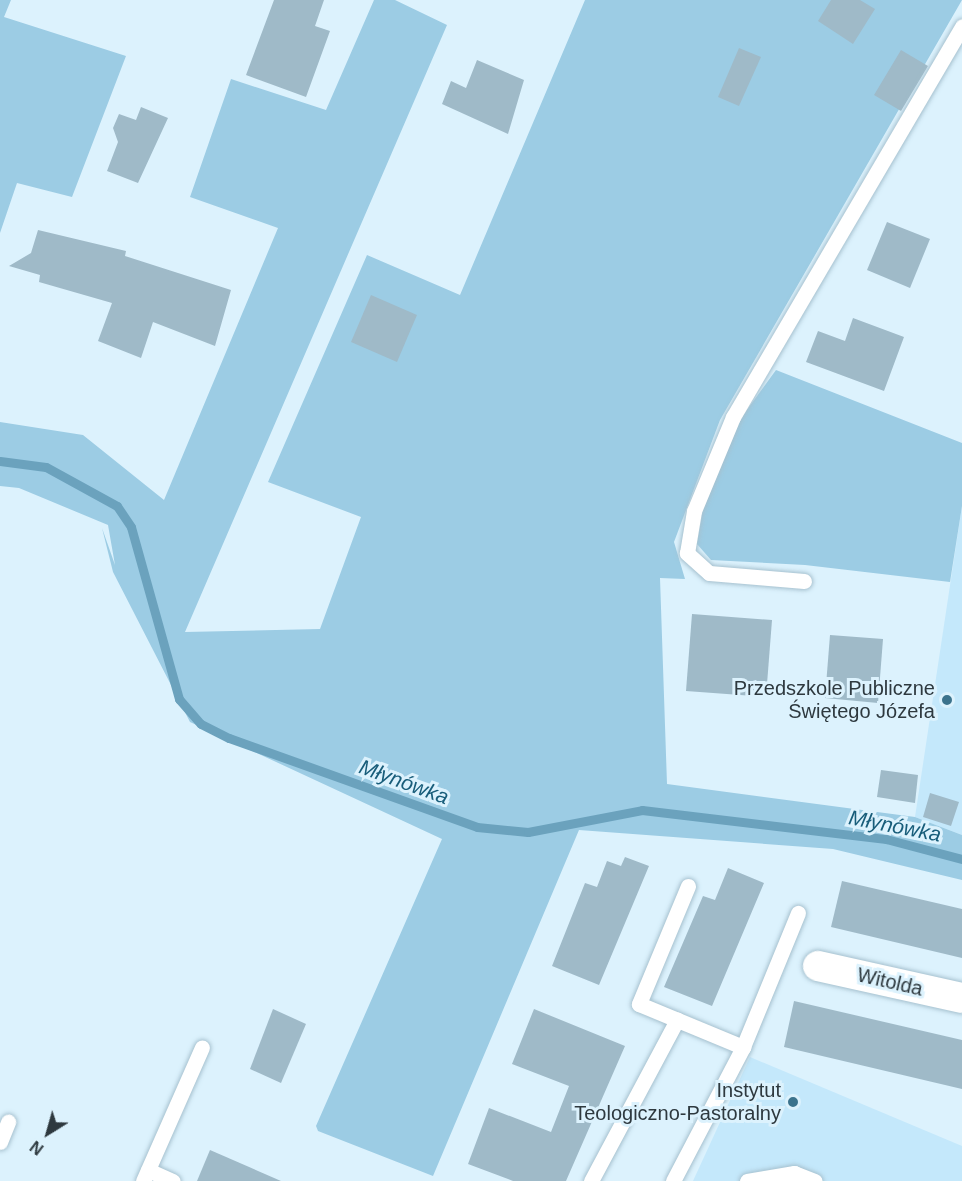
<!DOCTYPE html>
<html>
<head>
<meta charset="utf-8">
<style>
	body { margin:0 }
	#map { position:relative; width:962px; height:1181px; overflow:hidden; background:#dcf2fd; font-family:Helvetica,sans-serif }
	div>[style] { position:absolute }
	.built>* { inset:0; background:#c4e8fb }
	.green>* { inset:0; background:#9ccce4 }
	.stream>* { height:9px; margin:-4.5px; padding:0 4.5px; transform-origin:4.5px; border-radius:4.5px; background:#6ba2bd }
	.building>* { inset:0; background:#9fbac8 }
	.roads { filter:drop-shadow(0 0 2px #a6c1cf) drop-shadow(0 0 2px #a6c1cf) }
	.lane>* { height:15px; margin:-7.5px; padding:0 7.5px; transform-origin:7.5px; border-radius:7.5px; background:#fff }
	.street>* { height:30px; margin:-15px; padding:0 15px; transform-origin:15px; border-radius:15px; background:#fff }
	.dots>* { width:16px; height:16px; translate:-50% -50%; box-sizing:border-box; border:3px solid #dcf2fd; border-radius:50% }
	span { translate:-50% -50%; white-space:nowrap; text-align:center; line-height:1.15; -webkit-text-stroke:6px #dcf2fd; paint-order:stroke }
	.poi-label { font-size:20px; color:#2e393f }
	.right { translate:-100% -50%; text-align:right }
	.street-label { font-size:20px; color:#2e393f }
	.water-label { font-size:21px; color:#185d7a; font-style:italic }
	.north { position:absolute; left:18px; top:1103px; width:60px; height:60px; -webkit-text-stroke:4px #dcf2fd; paint-order:stroke; rotate:217deg; font-size:16px; font-weight:700; line-height:24px; text-align:center; color:#2e393f }
	.north::after { content:''; display:block; margin:auto; width:21px; height:27px; background:#2e393f; clip-path:polygon(50% 0,100% 100%,50% 72%,0 100%) }
</style>
</head>
<body>
<div id="map">
	<div class="built">
		<i style="clip-path:polygon(962px 506px,962px 835px,915px 817px)"></i>
		<i style="clip-path:polygon(750px 1057px,962px 1146px,962px 1181px,693px 1181px)"></i>
	</div>
	<div class="green">
		<i style="clip-path:polygon(0 0,11px 0,4px 17px,126px 56px,72px 197px,17px 183px,0 233px)"></i>
		<i style="clip-path:polygon(374px 0,395px 0,447px 25px,185px 632px,320px 629px,361px 517px,268px 482px,367px 255px,460px 295px,585px 0,962px 0,720px 420px,674px 542px,685px 579px,660px 578px,667px 784px,915px 817px,962px 835px,962px 880px,833px 849px,579px 830px,433px 1176px,318px 1131px,316px 1126px,442px 839px,190px 722px,113px 572px,102px 528px,115px 565px,108px 525px,19px 488px,0 486px,0 422px,83px 435px,164px 500px,278px 228px,190px 197px,231px 79px,326px 110px)"></i>
		<i style="clip-path:polygon(776px 370px,962px 443px,962px 506px,950px 582px,805px 565px,711px 560px,697px 544px,707px 486px,733px 429px)"></i>
	</div>
	<div class="stream">
		<i style="left:0;top:461px;width:46px;rotate:7.4deg"></i>
		<i style="left:46px;top:467px;width:81px;rotate:28.8deg"></i>
		<i style="left:117px;top:506px;width:25px;rotate:56deg"></i>
		<i style="left:131px;top:527px;width:179px;rotate:74.4deg"></i>
		<i style="left:179px;top:699px;width:33px;rotate:49deg"></i>
		<i style="left:201px;top:724px;width:31px;rotate:27deg"></i>
		<i style="left:229px;top:738px;width:263px;rotate:19.7deg"></i>
		<i style="left:477px;top:827px;width:51px;rotate:5.6deg"></i>
		<i style="left:528px;top:832px;width:116px;rotate:-10.9deg"></i>
		<i style="left:642px;top:810px;width:246px;rotate:6.8deg"></i>
		<i style="left:886px;top:839px;width:79px;rotate:14.7deg"></i>
	</div>
	<div class="building">
		<i style="clip-path:polygon(274px 0,324px 0,315px 26px,330px 31px,306px 97px,246px 75px)"></i>
		<i style="clip-path:polygon(831px 0,860px 0,875px 9px,853px 44px,818px 21px)"></i>
		<i style="clip-path:polygon(739px 48px,761px 57px,739px 106px,718px 97px)"></i>
		<i style="clip-path:polygon(901px 50px,928px 66px,901px 111px,874px 95px)"></i>
		<i style="clip-path:polygon(477px 60px,524px 80px,508px 134px,442px 104px,451px 81px,466px 88px)"></i>
		<i style="clip-path:polygon(141px 107px,168px 118px,138px 183px,107px 171px,118px 142px,113px 128px,119px 114px,136px 120px)"></i>
		<i style="clip-path:polygon(887px 222px,930px 239px,910px 288px,867px 270px)"></i>
		<i style="clip-path:polygon(38px 230px,126px 251px,125px 256px,231px 290px,215px 346px,153px 322px,141px 358px,98px 341px,112px 303px,39px 282px,40px 275px,9px 266px,31px 253px)"></i>
		<i style="clip-path:polygon(371px 295px,417px 315px,397px 362px,351px 342px)"></i>
		<i style="clip-path:polygon(853px 318px,904px 337px,884px 391px,806px 362px,818px 331px,845px 341px)"></i>
		<i style="clip-path:polygon(692px 614px,772px 620px,766px 697px,686px 691px)"></i>
		<i style="clip-path:polygon(830px 635px,883px 639px,878px 703px,825px 698px)"></i>
		<i style="clip-path:polygon(881px 770px,918px 775px,915px 803px,877px 797px)"></i>
		<i style="clip-path:polygon(930px 793px,959px 802px,951px 826px,923px 817px)"></i>
		<i style="clip-path:polygon(625px 857px,649px 866px,599px 985px,552px 966px,585px 883px,597px 887px,607px 861px,621px 866px)"></i>
		<i style="clip-path:polygon(728px 868px,764px 883px,712px 1006px,664px 987px,703px 896px,715px 900px)"></i>
		<i style="clip-path:polygon(842px 881px,962px 909px,962px 958px,831px 927px)"></i>
		<i style="clip-path:polygon(794px 1001px,962px 1040px,962px 1089px,784px 1047px)"></i>
		<i style="clip-path:polygon(273px 1009px,306px 1024px,281px 1083px,250px 1069px)"></i>
		<i style="clip-path:polygon(534px 1009px,625px 1046px,566px 1181px,513px 1181px,468px 1164px,489px 1108px,551px 1132px,569px 1086px,512px 1064px)"></i>
		<i style="clip-path:polygon(210px 1150px,281px 1181px,197px 1181px)"></i>
	</div>
	<div class="roads">
		<div class="lane">
			<i style="left:804px;top:581px;width:95px;rotate:-175.2deg"></i>
			<i style="left:709px;top:573px;width:30px;rotate:-138deg"></i>
			<i style="left:687px;top:553px;width:43px;rotate:-80.5deg"></i>
			<i style="left:694px;top:511px;width:102px;rotate:-67.5deg"></i>
			<i style="left:733px;top:417px;width:453px;rotate:-59.6deg"></i>
			<i style="left:688px;top:886px;width:128px;rotate:112.6deg"></i>
			<i style="left:639px;top:1004px;width:113px;rotate:22.5deg"></i>
			<i style="left:743px;top:1047px;width:145px;rotate:-67.7deg"></i>
			<i style="left:0;top:1142px;width:22px;rotate:-68deg"></i>
			<i style="left:148px;top:1170px;width:27px;rotate:24deg"></i>
			<i style="left:143px;top:1181px;width:146px;rotate:-66.2deg"></i>
			<i style="left:591px;top:1181px;width:183px;rotate:-61.9deg"></i>
			<i style="left:673px;top:1181px;width:151px;rotate:-62.4deg"></i>
			<i style="left:747px;top:1181px;width:48px;rotate:-9.7deg"></i>
			<i style="left:794px;top:1173px;width:22px;rotate:21deg"></i>
		</div>
		<div class="street">
			<i style="left:818px;top:966px;width:148px;rotate:12.5deg"></i>
		</div>
	</div>
	<div class="dots">
		<i style="left:947px;top:700px;background:#3b738d"></i>
		<i style="left:793px;top:1102px;background:#3b738d"></i>
	</div>
	<div class="poi-label">
		<span class="right" style="left:935px;top:700px">Przedszkole Publiczne<br>Świętego Józefa</span>
		<span class="right" style="left:781px;top:1102px">Instytut<br>Teologiczno-Pastoralny</span>
	</div>
	<div class="street-label">
		<span style="left:890px;top:982px;rotate:13deg">Witolda</span>
	</div>
	<div class="water-label">
		<span style="left:404px;top:782px;rotate:20deg">Młynówka</span>
		<span style="left:895px;top:826px;rotate:11deg">Młynówka</span>
	</div>
	<div class="north">N</div>
</div>
</body>
</html>
